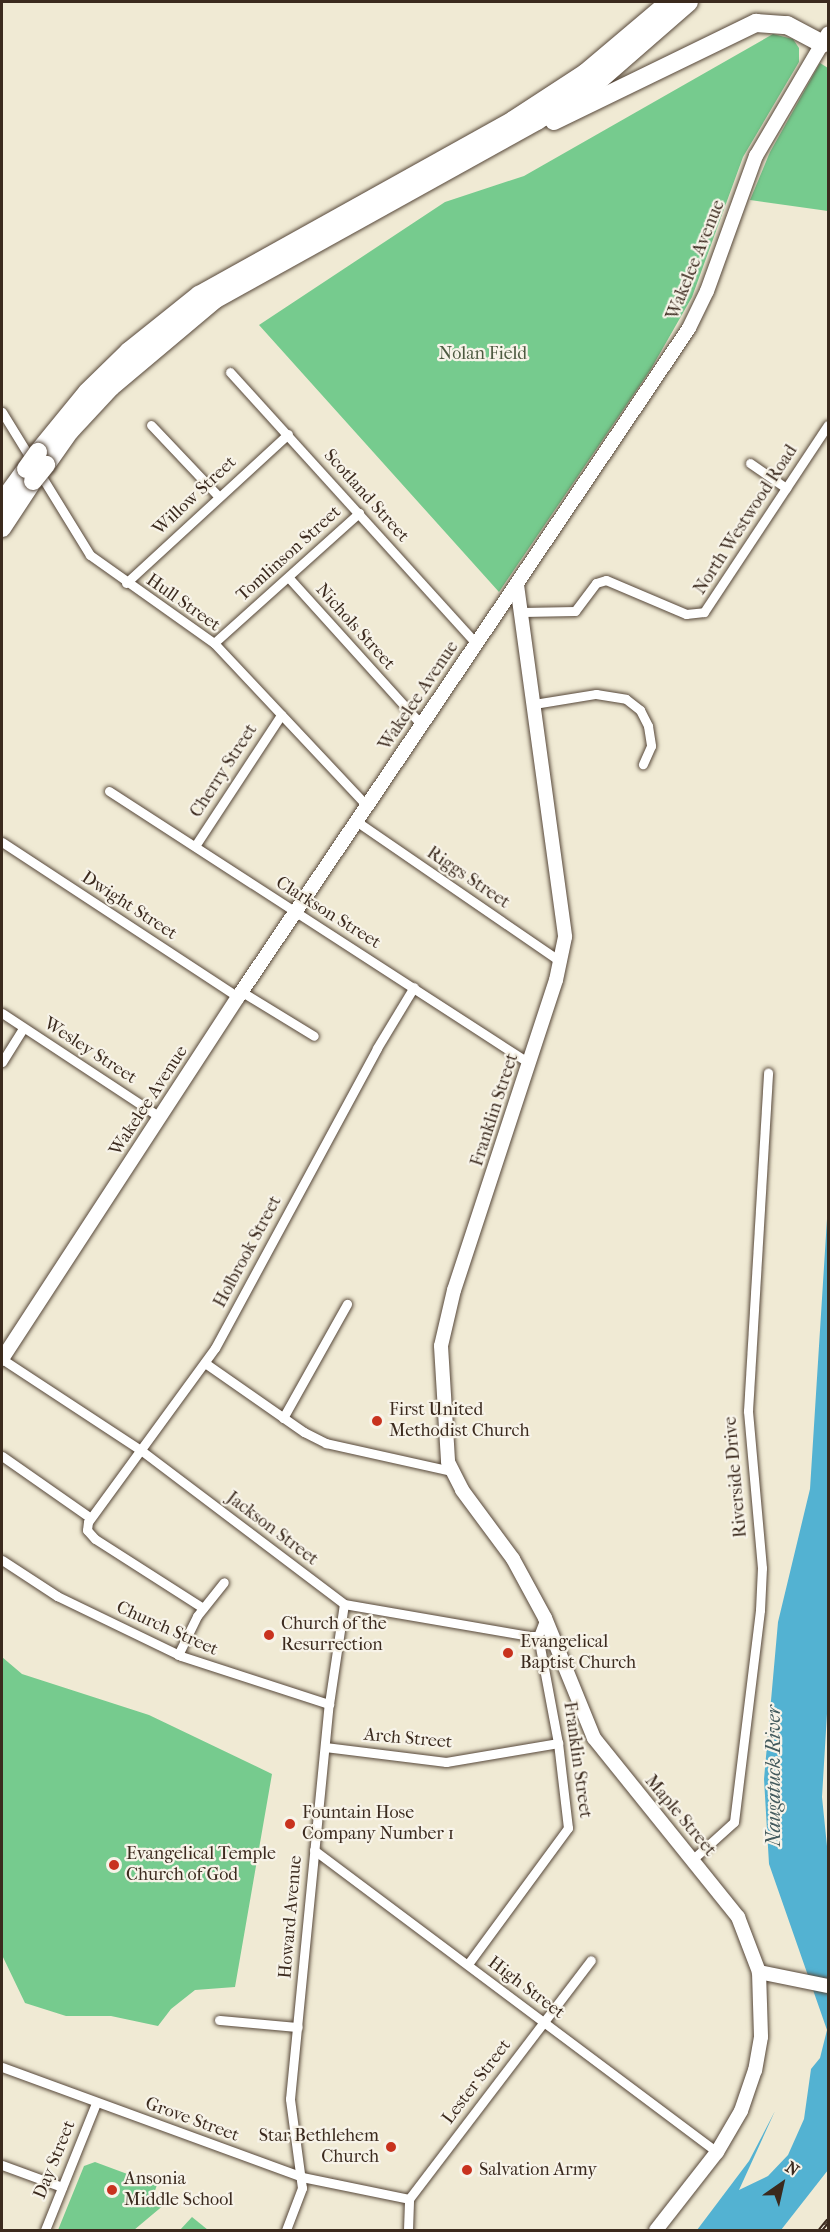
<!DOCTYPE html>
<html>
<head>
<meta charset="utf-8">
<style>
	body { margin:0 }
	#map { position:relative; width:830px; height:2232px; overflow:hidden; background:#f0ead4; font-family:"IM FELL French Canon",serif }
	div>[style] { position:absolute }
	.green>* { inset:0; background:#76cb8e }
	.water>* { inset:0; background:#53b2d2 }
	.roads { filter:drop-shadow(0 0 2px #564739) drop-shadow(0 0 2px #564739) }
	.street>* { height:9px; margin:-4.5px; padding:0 4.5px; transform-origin:4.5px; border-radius:4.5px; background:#fff }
	.secondary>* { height:14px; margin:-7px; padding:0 7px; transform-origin:7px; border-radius:7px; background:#fff }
	.highway>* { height:18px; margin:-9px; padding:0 9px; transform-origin:9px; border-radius:9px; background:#fff }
	.rail>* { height:4.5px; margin-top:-2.25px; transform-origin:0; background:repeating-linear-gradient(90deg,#f7f3e8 0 7px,#3b2a1e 0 14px); box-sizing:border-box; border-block:2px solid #3b2a1e }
	.bridges { filter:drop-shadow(0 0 2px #564739) drop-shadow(0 0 2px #564739) }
	.highway-bridge>* { height:18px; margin:-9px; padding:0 9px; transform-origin:9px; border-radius:9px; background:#fff }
	.dots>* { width:16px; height:16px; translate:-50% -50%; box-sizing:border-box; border:3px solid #f7f3e8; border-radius:50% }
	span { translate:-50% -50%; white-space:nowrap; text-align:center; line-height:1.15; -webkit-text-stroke:4.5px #f7f3e8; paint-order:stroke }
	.street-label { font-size:18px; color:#3b2a1e }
	.park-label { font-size:18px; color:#4d5a40 }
	.poi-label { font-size:18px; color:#3b2a1e }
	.left { translate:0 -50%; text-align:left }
	.right { translate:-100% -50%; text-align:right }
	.water-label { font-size:20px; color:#435a5d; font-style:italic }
	.frame { position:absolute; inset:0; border:3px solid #3b2a1e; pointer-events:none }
	.north { position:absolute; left:752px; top:2154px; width:60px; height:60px; -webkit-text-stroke:4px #f7f3e8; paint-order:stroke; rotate:34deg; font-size:16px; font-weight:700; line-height:24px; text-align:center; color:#3b2a1e }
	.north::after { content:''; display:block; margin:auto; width:21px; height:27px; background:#3b2a1e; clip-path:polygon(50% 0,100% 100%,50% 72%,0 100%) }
</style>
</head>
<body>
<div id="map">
	<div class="green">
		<i style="clip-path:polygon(773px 34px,793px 39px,799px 48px,799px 62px,743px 157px,692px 297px,651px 369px,499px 592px,259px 325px,445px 202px,524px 176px)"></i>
		<i style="clip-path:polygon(820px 63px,828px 68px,828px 211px,750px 200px,770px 152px)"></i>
		<i style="clip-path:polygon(2px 1657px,22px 1674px,149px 1715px,272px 1774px,235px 1987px,195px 1990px,171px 2009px,158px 2026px,111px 2016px,66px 2016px,25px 2003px,2px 1955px)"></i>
		<i style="clip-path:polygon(95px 2162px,157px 2185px,152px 2199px,165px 2204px,134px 2230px,58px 2230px,84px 2166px)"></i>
		<i style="clip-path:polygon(192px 2217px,208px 2230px,180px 2230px)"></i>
	</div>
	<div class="water">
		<i style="clip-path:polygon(828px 1203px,828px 1697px,822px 1797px,828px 1856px,828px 2170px,781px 2230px,697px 2230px,749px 2161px,775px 2111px,739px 2190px,768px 2176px,788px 2155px,804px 2119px,811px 2069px,820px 2058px,827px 2030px,769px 1864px,764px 1779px,778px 1622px,810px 1489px)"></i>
	</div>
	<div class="roads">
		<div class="street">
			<i style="left:230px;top:372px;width:366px;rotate:47.8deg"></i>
			<i style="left:2px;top:412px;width:168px;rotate:58.4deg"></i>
			<i style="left:90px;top:555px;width:152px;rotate:35.4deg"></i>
			<i style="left:214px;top:643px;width:224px;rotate:46.8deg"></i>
			<i style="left:151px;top:425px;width:99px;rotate:46.6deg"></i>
			<i style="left:750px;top:463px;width:44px;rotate:34.8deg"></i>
			<i style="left:289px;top:578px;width:197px;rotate:47.9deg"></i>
			<i style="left:126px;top:583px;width:220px;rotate:-42.6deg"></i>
			<i style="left:523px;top:612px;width:52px;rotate:-1.1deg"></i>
			<i style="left:575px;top:611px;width:35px;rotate:-53deg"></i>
			<i style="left:596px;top:583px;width:10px;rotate:-17deg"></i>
			<i style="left:606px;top:580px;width:87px;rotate:23deg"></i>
			<i style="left:686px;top:614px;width:18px;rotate:-6deg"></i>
			<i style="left:704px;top:612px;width:224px;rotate:-56.5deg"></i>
			<i style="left:214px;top:643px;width:195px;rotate:-41.9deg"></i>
			<i style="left:534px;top:704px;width:63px;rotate:-9.2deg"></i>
			<i style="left:596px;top:694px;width:30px;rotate:9deg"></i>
			<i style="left:626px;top:699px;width:18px;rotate:38deg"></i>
			<i style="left:640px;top:710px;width:18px;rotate:63deg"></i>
			<i style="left:648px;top:726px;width:20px;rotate:81deg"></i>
			<i style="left:651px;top:746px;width:20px;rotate:114deg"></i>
			<i style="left:109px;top:791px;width:500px;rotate:32.93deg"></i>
			<i style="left:356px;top:821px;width:249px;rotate:34.5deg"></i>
			<i style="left:2px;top:842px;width:282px;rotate:33.3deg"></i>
			<i style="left:195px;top:846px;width:157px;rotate:-56.7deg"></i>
			<i style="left:242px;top:992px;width:84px;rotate:31.4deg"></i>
			<i style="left:2px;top:1013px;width:189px;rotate:33.4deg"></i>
			<i style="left:2px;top:1062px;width:40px;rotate:-58deg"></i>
			<i style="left:2px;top:1359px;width:168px;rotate:33.3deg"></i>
			<i style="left:142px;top:1451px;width:253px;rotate:37.1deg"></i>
			<i style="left:344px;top:1604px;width:189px;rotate:9.8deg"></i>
			<i style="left:530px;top:1636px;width:8px"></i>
			<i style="left:538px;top:1636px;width:19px;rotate:-69deg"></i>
			<i style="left:205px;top:1363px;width:121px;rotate:34.9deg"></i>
			<i style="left:304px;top:1432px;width:25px;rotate:27deg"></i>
			<i style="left:326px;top:1443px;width:128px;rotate:12.6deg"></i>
			<i style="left:283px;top:1418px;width:131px;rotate:-60.7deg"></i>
			<i style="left:2px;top:1456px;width:106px;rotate:35deg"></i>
			<i style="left:2px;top:1560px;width:66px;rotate:33.2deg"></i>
			<i style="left:57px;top:1596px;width:138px;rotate:25.8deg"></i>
			<i style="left:181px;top:1656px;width:156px;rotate:18deg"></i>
			<i style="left:203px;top:1608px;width:128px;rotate:-147.4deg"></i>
			<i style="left:95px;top:1539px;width:12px;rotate:-132deg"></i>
			<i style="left:87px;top:1530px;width:8px;rotate:-83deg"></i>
			<i style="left:88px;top:1522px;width:215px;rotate:-53.9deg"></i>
			<i style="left:215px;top:1348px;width:341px;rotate:-61.6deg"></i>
			<i style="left:377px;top:1048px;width:71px;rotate:-58.8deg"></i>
			<i style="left:178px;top:1655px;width:43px;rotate:-64deg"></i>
			<i style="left:197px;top:1616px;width:43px;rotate:-51.5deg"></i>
			<i style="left:325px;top:1747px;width:122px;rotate:7.1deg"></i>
			<i style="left:446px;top:1762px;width:114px;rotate:-9.6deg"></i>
			<i style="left:314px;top:1850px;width:504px;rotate:36.85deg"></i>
			<i style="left:693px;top:1859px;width:55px;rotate:-42.1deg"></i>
			<i style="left:734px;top:1822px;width:214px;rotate:-83deg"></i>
			<i style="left:760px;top:1610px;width:42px;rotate:-87.3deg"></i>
			<i style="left:762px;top:1568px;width:158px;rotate:-95.1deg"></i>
			<i style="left:748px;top:1411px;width:339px;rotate:-86.6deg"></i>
			<i style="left:468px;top:1964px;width:169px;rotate:-53.7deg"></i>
			<i style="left:568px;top:1828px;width:86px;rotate:-96.7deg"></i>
			<i style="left:558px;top:1743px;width:109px;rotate:-100.6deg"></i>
			<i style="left:219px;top:2020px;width:79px;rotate:5.1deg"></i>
			<i style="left:2px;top:2067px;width:320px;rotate:20.1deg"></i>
			<i style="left:302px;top:2177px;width:109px;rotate:11.6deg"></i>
			<i style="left:2px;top:2165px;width:64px;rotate:20.1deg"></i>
			<i style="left:45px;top:2230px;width:137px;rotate:-68.1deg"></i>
			<i style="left:286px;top:2230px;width:45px;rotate:-69.1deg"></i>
			<i style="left:302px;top:2188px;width:90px;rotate:-97.7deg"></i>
			<i style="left:290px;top:2099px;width:397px;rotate:-84.4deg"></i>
			<i style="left:329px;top:1704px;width:101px;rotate:-81.5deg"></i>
			<i style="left:408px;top:2230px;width:31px;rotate:-88deg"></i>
			<i style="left:409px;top:2199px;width:300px;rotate:-52.7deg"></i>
		</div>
		<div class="secondary">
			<i style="left:517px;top:585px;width:355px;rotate:82.2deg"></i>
			<i style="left:565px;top:937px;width:44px;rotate:101.8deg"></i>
			<i style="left:556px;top:980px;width:326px;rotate:108.2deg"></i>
			<i style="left:454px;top:1290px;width:57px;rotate:103.1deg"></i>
			<i style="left:441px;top:1346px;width:116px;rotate:86.5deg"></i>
			<i style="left:448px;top:1462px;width:31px;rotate:63deg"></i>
			<i style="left:462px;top:1490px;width:86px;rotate:53.5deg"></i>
			<i style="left:513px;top:1559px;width:67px;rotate:61.5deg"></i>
			<i style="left:545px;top:1618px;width:130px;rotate:67.8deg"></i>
			<i style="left:594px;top:1738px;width:230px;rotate:51.2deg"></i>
			<i style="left:738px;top:1917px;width:59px;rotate:69.1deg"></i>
			<i style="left:759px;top:1972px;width:65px;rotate:88.2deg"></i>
			<i style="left:761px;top:2037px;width:34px;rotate:100deg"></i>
			<i style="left:755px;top:2070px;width:43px;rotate:108.9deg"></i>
			<i style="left:741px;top:2111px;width:48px;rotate:120.3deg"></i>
			<i style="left:717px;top:2152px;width:99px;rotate:128deg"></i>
			<i style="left:2px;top:1359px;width:432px;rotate:-56.9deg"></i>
			<i style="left:238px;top:997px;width:807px;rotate:-56.01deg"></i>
			<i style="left:689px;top:328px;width:41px;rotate:-64.1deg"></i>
			<i style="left:707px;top:291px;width:144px;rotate:-70.1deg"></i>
			<i style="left:756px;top:156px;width:142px;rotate:-59.5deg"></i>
			<i style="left:759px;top:1972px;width:70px;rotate:11.5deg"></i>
		</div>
		<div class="highway">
			<i style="left:554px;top:121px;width:225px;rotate:-25.9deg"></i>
			<i style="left:756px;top:23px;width:31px;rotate:4deg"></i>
			<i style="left:787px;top:25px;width:40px;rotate:28deg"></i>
			<i style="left:38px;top:452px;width:77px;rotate:-50.8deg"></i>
			<i style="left:87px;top:392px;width:59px;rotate:-44.3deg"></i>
			<i style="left:129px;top:351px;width:90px;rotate:-38.7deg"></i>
			<i style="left:199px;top:295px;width:359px;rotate:-29.1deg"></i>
			<i style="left:513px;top:120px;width:86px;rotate:-33.1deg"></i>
			<i style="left:585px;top:73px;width:110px;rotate:-40.2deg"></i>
			<i style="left:46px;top:465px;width:42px;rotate:-54.8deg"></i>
			<i style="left:70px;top:431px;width:60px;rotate:-47deg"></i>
			<i style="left:111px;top:387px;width:137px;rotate:-40deg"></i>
			<i style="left:216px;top:299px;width:367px;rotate:-29deg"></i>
			<i style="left:537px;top:121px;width:67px;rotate:-32.3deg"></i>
			<i style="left:594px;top:85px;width:126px;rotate:-41.1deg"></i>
			<i style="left:2px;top:502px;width:41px;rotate:-54deg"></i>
			<i style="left:2px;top:528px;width:56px;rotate:-56.6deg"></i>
		</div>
	</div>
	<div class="rail">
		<i style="left:820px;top:2230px;width:13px;rotate:-51deg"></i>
	</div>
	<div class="bridges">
		<div class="highway-bridge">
			<i style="left:26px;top:469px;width:21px;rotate:-55deg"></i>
			<i style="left:33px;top:481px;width:21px;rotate:-51deg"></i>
		</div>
	</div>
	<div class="dots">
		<i style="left:377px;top:1421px;background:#c8321e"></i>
		<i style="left:269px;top:1635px;background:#c8321e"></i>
		<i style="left:508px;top:1653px;background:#c8321e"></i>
		<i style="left:290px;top:1824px;background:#c8321e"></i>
		<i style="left:114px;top:1865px;background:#c8321e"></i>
		<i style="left:391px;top:2147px;background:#c8321e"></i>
		<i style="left:467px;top:2170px;background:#c8321e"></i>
		<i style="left:112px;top:2190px;background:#c8321e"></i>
	</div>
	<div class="street-label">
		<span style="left:696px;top:260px;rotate:-68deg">Wakelee Avenue</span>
		<span style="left:195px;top:496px;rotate:-43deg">Willow Street</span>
		<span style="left:366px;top:496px;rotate:48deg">Scotland Street</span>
		<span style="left:746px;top:520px;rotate:-57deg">North Westwood Road</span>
		<span style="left:289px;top:554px;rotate:-42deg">Tomlinson Street</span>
		<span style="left:183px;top:603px;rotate:35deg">Hull Street</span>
		<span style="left:355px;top:627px;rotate:48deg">Nichols Street</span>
		<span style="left:419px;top:696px;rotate:-56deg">Wakelee Avenue</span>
		<span style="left:224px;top:771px;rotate:-57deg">Cherry Street</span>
		<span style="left:468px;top:878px;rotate:34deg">Riggs Street</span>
		<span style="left:129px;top:906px;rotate:33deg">Dwight Street</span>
		<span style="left:328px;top:913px;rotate:32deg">Clarkson Street</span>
		<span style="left:90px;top:1051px;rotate:33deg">Wesley Street</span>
		<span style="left:149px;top:1101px;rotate:-57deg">Wakelee Avenue</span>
		<span style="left:495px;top:1110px;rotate:-72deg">Franklin Street</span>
		<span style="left:248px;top:1252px;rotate:-62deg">Holbrook Street</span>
		<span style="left:736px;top:1477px;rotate:-95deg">Riverside Drive</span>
		<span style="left:272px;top:1529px;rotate:37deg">Jackson Street</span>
		<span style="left:167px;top:1629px;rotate:24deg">Church Street</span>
		<span style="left:408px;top:1739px;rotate:5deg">Arch Street</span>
		<span style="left:577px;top:1760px;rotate:82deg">Franklin Street</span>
		<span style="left:680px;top:1816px;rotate:50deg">Maple Street</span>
		<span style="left:291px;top:1917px;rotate:-85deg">Howard Avenue</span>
		<span style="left:526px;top:1988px;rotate:37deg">High Street</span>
		<span style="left:477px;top:2082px;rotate:-53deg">Lester Street</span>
		<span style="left:192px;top:2120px;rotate:20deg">Grove Street</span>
		<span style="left:55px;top:2160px;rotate:-68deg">Day Street</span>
	</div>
	<div class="park-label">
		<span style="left:483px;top:354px">Nolan Field</span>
	</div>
	<div class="poi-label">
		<span class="left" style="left:389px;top:1421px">First United<br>Methodist Church</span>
		<span class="left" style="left:281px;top:1635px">Church of the<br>Resurrection</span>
		<span class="left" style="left:520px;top:1653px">Evangelical<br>Baptist Church</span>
		<span class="left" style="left:302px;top:1824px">Fountain Hose<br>Company Number 1</span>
		<span class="left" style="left:126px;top:1865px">Evangelical Temple<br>Church of God</span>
		<span class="right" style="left:379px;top:2147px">Star Bethlehem<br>Church</span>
		<span class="left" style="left:479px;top:2170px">Salvation Army</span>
		<span class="left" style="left:124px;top:2190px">Ansonia<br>Middle School</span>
	</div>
	<div class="water-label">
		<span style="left:773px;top:1776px;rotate:-90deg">Naugatuck River</span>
	</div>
	<div class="frame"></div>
	<div class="north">N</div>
</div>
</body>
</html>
